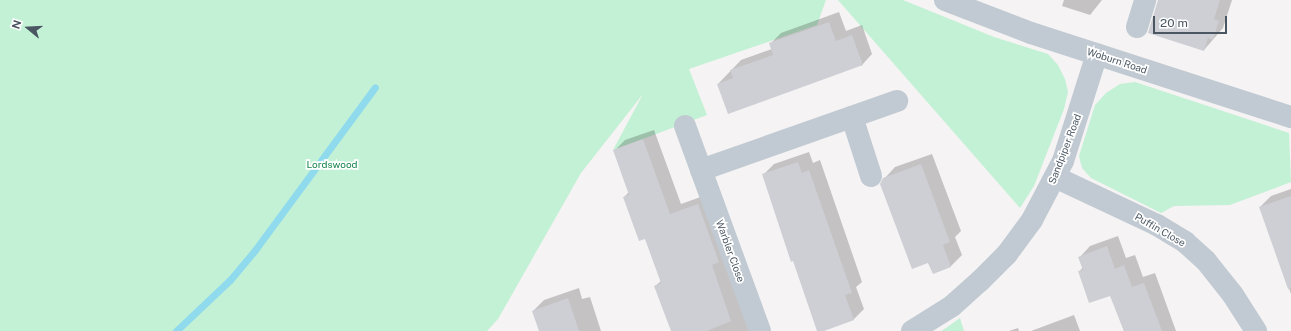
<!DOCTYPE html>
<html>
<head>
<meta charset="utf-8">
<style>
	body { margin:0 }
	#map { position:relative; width:1291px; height:331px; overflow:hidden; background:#f5f3f3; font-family:"Public Sans",sans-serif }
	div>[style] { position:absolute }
	.green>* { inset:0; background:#c3f1d5 }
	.shadow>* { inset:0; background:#0003 }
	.stream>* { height:7px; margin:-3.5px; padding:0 3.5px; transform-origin:3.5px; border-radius:3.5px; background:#90daee }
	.building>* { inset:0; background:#cdcfd5 }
	.minor>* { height:22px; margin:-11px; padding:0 11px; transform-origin:11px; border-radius:11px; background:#c1cad2 }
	span { translate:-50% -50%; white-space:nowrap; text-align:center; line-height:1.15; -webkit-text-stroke:3.5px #fff; paint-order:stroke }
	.street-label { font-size:10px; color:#4a5661 }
	.park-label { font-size:10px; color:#17864f }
	.north { position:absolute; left:8px; top:8px; width:40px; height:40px; -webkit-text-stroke:3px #fff; paint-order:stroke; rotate:288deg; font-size:11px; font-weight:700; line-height:16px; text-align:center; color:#4a5661 }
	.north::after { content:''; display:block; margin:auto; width:14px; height:18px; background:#4a5661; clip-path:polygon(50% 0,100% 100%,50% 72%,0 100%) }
	.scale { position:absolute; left:1153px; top:16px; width:74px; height:18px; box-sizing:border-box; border:2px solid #4a5661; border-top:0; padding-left:5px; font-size:12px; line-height:14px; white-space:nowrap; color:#4a5661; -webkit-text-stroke:3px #fff; paint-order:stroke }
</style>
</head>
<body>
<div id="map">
	<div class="green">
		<i style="clip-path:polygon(0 0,826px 0,817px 25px,689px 69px,707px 115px,613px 150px,643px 94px,581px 173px,498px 319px,487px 331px,0 331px)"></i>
		<i style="clip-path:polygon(838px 0,903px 0,994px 37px,1048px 54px,1058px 65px,1065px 79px,1068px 92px,1064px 109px,1034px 186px,1020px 208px)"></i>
		<i style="clip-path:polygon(1135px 82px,1289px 133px,1291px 182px,1230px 205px,1174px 206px,1161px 213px,1091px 178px,1082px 168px,1079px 156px,1095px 105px,1106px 93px,1120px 84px)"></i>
		<i style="clip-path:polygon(960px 318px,964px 331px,941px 331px,946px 328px)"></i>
	</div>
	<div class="shadow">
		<i style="clip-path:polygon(1064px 0,1102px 0,1090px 15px,1062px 6px)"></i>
		<i style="clip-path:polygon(1189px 0,1232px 0,1223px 28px,1204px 50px)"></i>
		<i style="clip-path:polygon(839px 12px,846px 31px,862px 25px,872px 54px,862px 65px,718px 84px,741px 60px,772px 49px,770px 44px,781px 33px)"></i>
		<i style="clip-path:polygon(654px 130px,681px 204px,709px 194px,757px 331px,679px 331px,655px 286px,661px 281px,646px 238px,624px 197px,629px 192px,614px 151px,625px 140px)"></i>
		<i style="clip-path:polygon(809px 152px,813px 163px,820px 160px,862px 282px,856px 287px,864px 309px,853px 320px,821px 331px,819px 331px,764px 174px,774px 164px)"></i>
		<i style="clip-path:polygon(932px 154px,961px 231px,955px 237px,962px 255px,951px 266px,933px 272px,884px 179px,895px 167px)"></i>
		<i style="clip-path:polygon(1291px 189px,1291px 294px,1260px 207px,1271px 196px)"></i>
		<i style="clip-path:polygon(1118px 236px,1126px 258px,1135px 255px,1143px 277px,1155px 273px,1176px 331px,1124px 331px,1110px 294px,1079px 272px,1083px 267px,1080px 257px,1090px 246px)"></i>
		<i style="clip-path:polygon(579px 288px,582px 299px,590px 297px,601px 331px,540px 331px,533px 311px,544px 300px)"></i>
		<i style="clip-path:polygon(1074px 315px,1080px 331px,1031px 331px)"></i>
		<i style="clip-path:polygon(1018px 328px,1019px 331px,1009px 331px)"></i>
	</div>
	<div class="stream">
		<i style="left:176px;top:331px;width:74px;rotate:-43.4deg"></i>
		<i style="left:230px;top:280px;width:39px;rotate:-50deg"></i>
		<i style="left:255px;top:250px;width:202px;rotate:-53.6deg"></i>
	</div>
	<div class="building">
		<i style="clip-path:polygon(1158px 0,1220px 0,1214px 19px,1219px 21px,1216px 30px,1213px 40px,1208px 38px,1204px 51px,1148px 33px)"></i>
		<i style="clip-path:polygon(829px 22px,836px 41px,852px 35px,863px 65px,728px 114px,717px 84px,733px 78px,730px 70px,773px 55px,769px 43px)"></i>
		<i style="clip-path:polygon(643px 139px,670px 214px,698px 204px,719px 262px,712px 265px,731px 321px,707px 331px,671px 331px,654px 286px,661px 283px,645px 239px,639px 241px,623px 197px,629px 195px,613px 150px)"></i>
		<i style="clip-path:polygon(798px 162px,802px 173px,809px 170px,852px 293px,845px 295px,854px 320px,824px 331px,817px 331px,793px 261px,791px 262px,762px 174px)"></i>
		<i style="clip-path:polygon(921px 164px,950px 242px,943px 245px,951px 267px,933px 274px,928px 263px,912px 269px,880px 184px,883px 178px)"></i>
		<i style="clip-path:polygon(1291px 196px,1291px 288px,1288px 289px,1259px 207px)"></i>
		<i style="clip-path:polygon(1107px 246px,1115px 269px,1124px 265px,1132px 287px,1144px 283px,1162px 331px,1124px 331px,1110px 296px,1089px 303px,1078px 271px,1083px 270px,1078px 257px)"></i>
		<i style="clip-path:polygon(568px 298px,579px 331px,539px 331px,532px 311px)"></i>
	</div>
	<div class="minor">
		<i style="left:945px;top:0;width:92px;rotate:21deg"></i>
		<i style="left:1031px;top:33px;width:273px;rotate:17.9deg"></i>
		<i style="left:1137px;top:27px;width:28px;rotate:-73deg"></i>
		<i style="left:852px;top:117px;width:62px;rotate:72.1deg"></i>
		<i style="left:685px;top:126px;width:218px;rotate:69.9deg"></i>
		<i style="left:701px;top:170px;width:208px;rotate:-19.4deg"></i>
		<i style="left:1055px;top:177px;width:113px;rotate:25.2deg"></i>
		<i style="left:1157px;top:225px;width:33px;rotate:31deg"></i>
		<i style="left:1185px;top:242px;width:28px;rotate:42deg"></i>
		<i style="left:1206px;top:261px;width:43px;rotate:51.5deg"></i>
		<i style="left:1233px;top:295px;width:43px;rotate:57.4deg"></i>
		<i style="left:912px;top:331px;width:47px;rotate:-32deg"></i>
		<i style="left:952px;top:306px;width:38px;rotate:-42deg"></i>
		<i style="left:980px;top:281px;width:38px;rotate:-45deg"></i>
		<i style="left:1007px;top:254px;width:42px;rotate:-53.7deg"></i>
		<i style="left:1032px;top:220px;width:67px;rotate:-62.3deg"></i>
		<i style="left:1063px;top:161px;width:112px;rotate:-72.4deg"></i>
	</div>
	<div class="street-label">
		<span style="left:1117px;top:61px;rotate:18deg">Woburn Road</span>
		<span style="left:1065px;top:149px;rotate:-69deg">Sandpiper Road</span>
		<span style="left:1160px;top:230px;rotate:30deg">Puffin Close</span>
		<span style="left:730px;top:251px;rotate:70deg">Warbler Close</span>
	</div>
	<div class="park-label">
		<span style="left:332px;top:165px">Lordswood</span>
	</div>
	<div class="north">N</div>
	<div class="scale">20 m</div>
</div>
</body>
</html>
